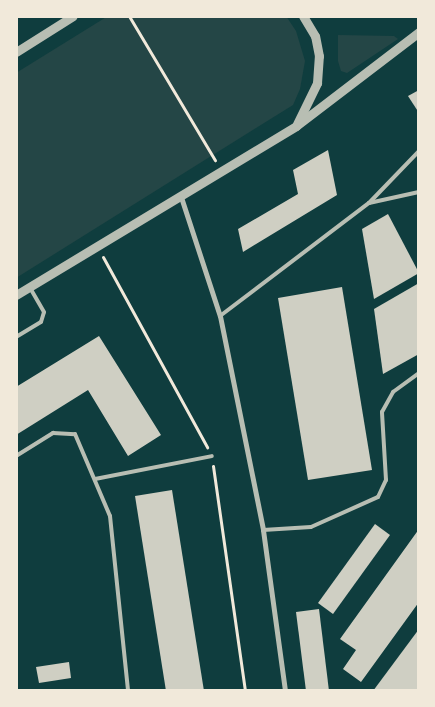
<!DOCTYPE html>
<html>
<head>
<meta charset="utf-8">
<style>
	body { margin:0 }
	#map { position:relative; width:435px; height:707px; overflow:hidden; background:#0f3d3e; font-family:"Crimson Pro",serif }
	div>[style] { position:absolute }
	.green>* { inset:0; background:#244646 }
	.building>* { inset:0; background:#cfcfc3 }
	.path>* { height:3px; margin:-1.5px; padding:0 1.5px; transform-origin:1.5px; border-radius:1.5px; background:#f1e9da }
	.service>* { height:4px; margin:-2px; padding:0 2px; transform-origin:2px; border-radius:2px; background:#b8beb3 }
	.minor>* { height:5px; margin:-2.5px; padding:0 2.5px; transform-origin:2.5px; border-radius:2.5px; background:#b8beb3 }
	.tertiary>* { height:9px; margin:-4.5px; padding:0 4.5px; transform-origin:4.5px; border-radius:4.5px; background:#b8beb3 }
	span { translate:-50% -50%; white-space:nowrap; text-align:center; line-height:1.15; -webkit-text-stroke:4px #f1e9da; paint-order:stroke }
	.frame { position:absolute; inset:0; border:18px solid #f1e9da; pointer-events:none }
</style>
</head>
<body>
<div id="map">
	<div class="green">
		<i style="clip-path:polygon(108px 16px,286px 16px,296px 31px,305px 61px,300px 89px,293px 105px,16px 278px,16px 73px)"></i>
		<i style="clip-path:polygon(338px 35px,394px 36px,398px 39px,347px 73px,341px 71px,338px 61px)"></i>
	</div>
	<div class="building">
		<i style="clip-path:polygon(419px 90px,419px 113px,408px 96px)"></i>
		<i style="clip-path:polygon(328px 150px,337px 195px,243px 252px,238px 229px,298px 194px,293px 170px)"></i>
		<i style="clip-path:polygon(388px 214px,419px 273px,374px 299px,362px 229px)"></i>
		<i style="clip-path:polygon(419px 283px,419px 354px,383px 374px,374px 309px)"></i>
		<i style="clip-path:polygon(342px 287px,372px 470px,308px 480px,278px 298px)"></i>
		<i style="clip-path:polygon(99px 336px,161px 435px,128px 456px,88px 390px,16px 435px,16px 387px)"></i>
		<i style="clip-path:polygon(172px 490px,204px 691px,166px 691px,135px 496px)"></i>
		<i style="clip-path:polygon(375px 524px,390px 535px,333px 614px,318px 603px)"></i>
		<i style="clip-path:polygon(419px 529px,419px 602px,361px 682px,343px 669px,356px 650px,340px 639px)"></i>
		<i style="clip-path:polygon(319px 609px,329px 691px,306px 691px,296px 612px)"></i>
		<i style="clip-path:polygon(419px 629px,419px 691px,373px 691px)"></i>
		<i style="clip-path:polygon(69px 662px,71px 678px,39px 683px,36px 667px)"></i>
	</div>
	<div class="path">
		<i style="left:129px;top:16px;width:168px;rotate:59.2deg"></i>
		<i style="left:103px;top:257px;width:217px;rotate:61.3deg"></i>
		<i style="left:213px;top:466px;width:227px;rotate:81.9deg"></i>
	</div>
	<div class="service">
		<i style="left:369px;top:203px;width:51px;rotate:-12.4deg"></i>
		<i style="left:220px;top:316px;width:187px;rotate:-37.2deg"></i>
		<i style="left:369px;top:203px;width:72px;rotate:-46.1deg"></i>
		<i style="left:16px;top:337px;width:29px;rotate:-31deg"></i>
		<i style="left:41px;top:322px;width:10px;rotate:-73deg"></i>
		<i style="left:44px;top:312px;width:28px;rotate:-120deg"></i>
		<i style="left:16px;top:456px;width:44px;rotate:-31.9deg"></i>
		<i style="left:53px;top:433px;width:22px;rotate:3deg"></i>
		<i style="left:75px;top:434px;width:89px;rotate:66.9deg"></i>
		<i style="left:110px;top:516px;width:176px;rotate:84.1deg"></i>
		<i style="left:95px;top:479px;width:119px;rotate:-11.1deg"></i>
		<i style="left:263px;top:530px;width:48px;rotate:-3.6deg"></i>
		<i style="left:311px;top:527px;width:73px;rotate:-24.1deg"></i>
		<i style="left:378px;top:497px;width:19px;rotate:-65deg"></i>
		<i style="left:386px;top:480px;width:68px;rotate:-93.4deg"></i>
		<i style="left:382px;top:412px;width:23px;rotate:-61deg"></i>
		<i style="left:393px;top:392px;width:32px;rotate:-36deg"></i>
	</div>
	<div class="minor">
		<i style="left:181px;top:197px;width:125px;rotate:71.9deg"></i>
		<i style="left:220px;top:316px;width:218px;rotate:78.6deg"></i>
		<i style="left:263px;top:530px;width:162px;rotate:82.2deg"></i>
	</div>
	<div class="tertiary">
		<i style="left:16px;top:52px;width:67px;rotate:-32.3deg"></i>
		<i style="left:297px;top:124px;width:46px;rotate:-64deg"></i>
		<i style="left:317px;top:83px;width:27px;rotate:-86deg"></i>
		<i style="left:319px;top:56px;width:20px;rotate:-101deg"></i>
		<i style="left:315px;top:36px;width:23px;rotate:-121deg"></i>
		<i style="left:16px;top:295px;width:327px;rotate:-31.1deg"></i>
		<i style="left:296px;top:126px;width:155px;rotate:-37.4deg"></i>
	</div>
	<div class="frame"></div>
</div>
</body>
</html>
